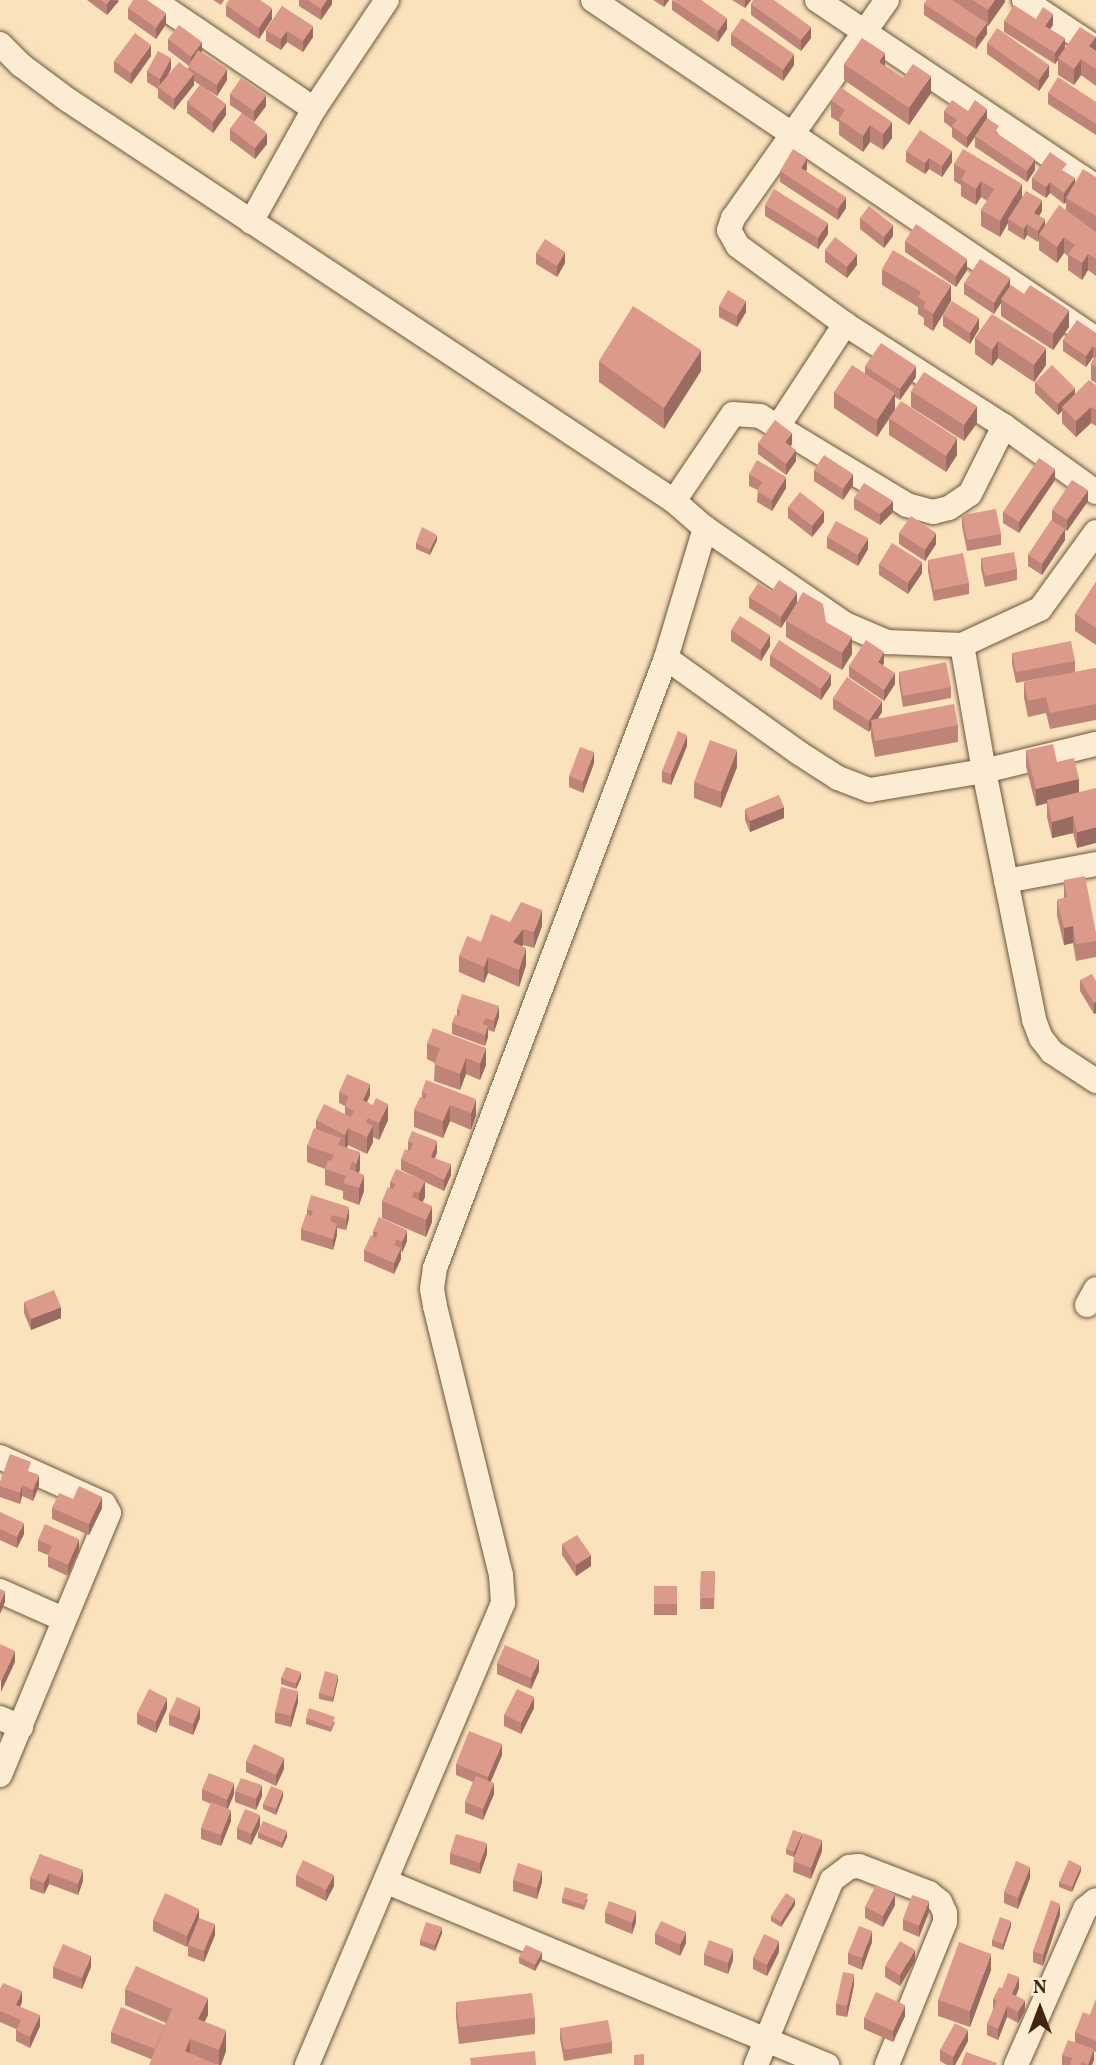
<!DOCTYPE html>
<html>
<head>
<meta charset="utf-8">
<style>
	body { margin:0 }
	#map { position:relative; width:1096px; height:2065px; overflow:hidden; background:#f9e2bc; font-family:Vollkorn,serif }
	div>[style] { position:absolute }
	.roads { filter:drop-shadow(0 0 2px #6e553c) drop-shadow(0 0 2px #6e553c) }
	.minor>* { height:24px; margin:-12px; padding:0 12px; transform-origin:12px; border-radius:12px; background:#fbecd3 }
	.wall>* { inset:0; background:#bd8477 }
	.shaded-wall>* { inset:0; background:#9a6c61 }
	.building>* { inset:0; background:#dc9a8a }
	span { translate:-50% -50%; white-space:nowrap; text-align:center; line-height:1.15; -webkit-text-stroke:6px #fbecd3; paint-order:stroke }
	.north { position:absolute; left:1005px; top:1974px; width:70px; height:70px; -webkit-text-stroke:5px #fbecd3; paint-order:stroke; rotate:0deg; font-size:19px; font-weight:700; line-height:28px; text-align:center; color:#402611 }
	.north::after { content:''; display:block; margin:auto; width:24px; height:32px; background:#402611; clip-path:polygon(50% 0,100% 100%,50% 72%,0 100%) }
</style>
</head>
<body>
<div id="map">
	<div class="roads">
		<div class="minor">
			<i style="left:153px;top:0;width:194px;rotate:34.1deg"></i>
			<i style="left:593px;top:0;width:607px;rotate:33.98deg"></i>
			<i style="left:817px;top:0;width:336px;rotate:33.8deg"></i>
			<i style="left:887px;top:0;width:267px;rotate:125.2deg"></i>
			<i style="left:733px;top:218px;width:13px;rotate:108deg"></i>
			<i style="left:729px;top:230px;width:18px;rotate:61deg"></i>
			<i style="left:738px;top:246px;width:132px;rotate:36.1deg"></i>
			<i style="left:845px;top:324px;width:189px;rotate:32.7deg"></i>
			<i style="left:1004px;top:426px;width:113px;rotate:35.7deg"></i>
			<i style="left:1024px;top:0;width:87px;rotate:33.7deg"></i>
			<i style="left:0;top:44px;width:30px;rotate:45deg"></i>
			<i style="left:21px;top:65px;width:59px;rotate:36.7deg"></i>
			<i style="left:68px;top:100px;width:727px;rotate:33.49deg"></i>
			<i style="left:674px;top:501px;width:41px;rotate:41.1deg"></i>
			<i style="left:705px;top:528px;width:170px;rotate:34.4deg"></i>
			<i style="left:845px;top:624px;width:46px;rotate:23.2deg"></i>
			<i style="left:887px;top:642px;width:75px;rotate:2.3deg"></i>
			<i style="left:962px;top:645px;width:86px;rotate:-24.8deg"></i>
			<i style="left:1040px;top:609px;width:95px;rotate:-54deg"></i>
			<i style="left:251px;top:222px;width:129px;rotate:-60.9deg"></i>
			<i style="left:314px;top:109px;width:131px;rotate:-56.2deg"></i>
			<i style="left:779px;top:425px;width:121px;rotate:-56.8deg"></i>
			<i style="left:674px;top:501px;width:105px;rotate:-55.9deg"></i>
			<i style="left:733px;top:414px;width:27px;rotate:4deg"></i>
			<i style="left:760px;top:416px;width:172px;rotate:31.2deg"></i>
			<i style="left:907px;top:505px;width:27px;rotate:15deg"></i>
			<i style="left:933px;top:512px;width:16px;rotate:-14deg"></i>
			<i style="left:949px;top:508px;width:25px;rotate:-34deg"></i>
			<i style="left:970px;top:494px;width:76px;rotate:-63.4deg"></i>
			<i style="left:962px;top:645px;width:128px;rotate:80.1deg"></i>
			<i style="left:984px;top:771px;width:254px;rotate:78.6deg"></i>
			<i style="left:1034px;top:1020px;width:19px;rotate:69deg"></i>
			<i style="left:1041px;top:1038px;width:18px;rotate:52deg"></i>
			<i style="left:1052px;top:1052px;width:53px;rotate:33.4deg"></i>
			<i style="left:666px;top:658px;width:163px;rotate:35.5deg"></i>
			<i style="left:799px;top:753px;width:46px;rotate:32.7deg"></i>
			<i style="left:838px;top:778px;width:34px;rotate:21deg"></i>
			<i style="left:870px;top:790px;width:116px;rotate:-9.5deg"></i>
			<i style="left:984px;top:771px;width:115px;rotate:-13.6deg"></i>
			<i style="left:1006px;top:881px;width:92px;rotate:-10.7deg"></i>
			<i style="left:1087px;top:1305px;width:18px;rotate:-61deg"></i>
			<i style="left:0;top:1457px;width:114px;rotate:24.3deg"></i>
			<i style="left:104px;top:1504px;width:10px;rotate:61deg"></i>
			<i style="left:109px;top:1513px;width:284px;rotate:112.6deg"></i>
			<i style="left:0;top:1591px;width:69px;rotate:24deg"></i>
			<i style="left:0;top:1718px;width:23px;rotate:23deg"></i>
			<i style="left:387px;top:1882px;width:477px;rotate:22.6deg"></i>
			<i style="left:307px;top:2065px;width:502px;rotate:-67.01deg"></i>
			<i style="left:503px;top:1603px;width:28px;rotate:-94deg"></i>
			<i style="left:501px;top:1575px;width:277px;rotate:-103.8deg"></i>
			<i style="left:435px;top:1306px;width:17px;rotate:-100deg"></i>
			<i style="left:432px;top:1289px;width:21px;rotate:-82deg"></i>
			<i style="left:435px;top:1268px;width:652px;rotate:-69.26deg"></i>
			<i style="left:666px;top:658px;width:136px;rotate:-73.3deg"></i>
			<i style="left:756px;top:2065px;width:200px;rotate:-67.7deg"></i>
			<i style="left:832px;top:1880px;width:21px;rotate:-37deg"></i>
			<i style="left:849px;top:1867px;width:10px;rotate:-6deg"></i>
			<i style="left:859px;top:1866px;width:75px;rotate:21.1deg"></i>
			<i style="left:929px;top:1893px;width:14px;rotate:39deg"></i>
			<i style="left:940px;top:1902px;width:12px;rotate:66deg"></i>
			<i style="left:945px;top:1913px;width:9px;rotate:90deg"></i>
			<i style="left:945px;top:1922px;width:154px;rotate:112.1deg"></i>
			<i style="left:1016px;top:2065px;width:171px;rotate:-66.1deg"></i>
			<i style="left:1085px;top:1909px;width:14px;rotate:-39deg"></i>
		</div>
	</div>
	<div class="wall">
		<i style="clip-path:polygon(87px 0,119px 0,107px 15px)"></i>
		<i style="clip-path:polygon(213px 0,224px 0,221px 5px)"></i>
		<i style="clip-path:polygon(299px 0,332px 0,332px 4px,321px 20px,299px 6px)"></i>
		<i style="clip-path:polygon(653px 0,669px 0,664px 7px)"></i>
		<i style="clip-path:polygon(672px 0,727px 29px,718px 42px,672px 10px)"></i>
		<i style="clip-path:polygon(732px 0,751px 0,745px 8px)"></i>
		<i style="clip-path:polygon(927px 0,1005px 0,1005px 2px,988px 26px,987px 26px,987px 34px,976px 49px,924px 15px,924px 4px)"></i>
		<i style="clip-path:polygon(751px 4px,811px 38px,801px 51px,751px 15px)"></i>
		<i style="clip-path:polygon(226px 5px,272px 19px,259px 39px,226px 16px)"></i>
		<i style="clip-path:polygon(282px 6px,313px 37px,303px 52px,287px 42px,281px 50px,266px 41px,266px 30px)"></i>
		<i style="clip-path:polygon(128px 8px,166px 24px,156px 39px,128px 19px)"></i>
		<i style="clip-path:polygon(1036px 19px,1053px 25px,1050px 29px,1065px 49px,1096px 37px,1096px 86px,1081px 75px,1074px 85px,1058px 75px,1058px 60px,1055px 64px,1004px 32px,1004px 21px)"></i>
		<i style="clip-path:polygon(731px 34px,794px 65px,783px 81px,731px 45px)"></i>
		<i style="clip-path:polygon(168px 39px,202px 53px,227px 80px,217px 96px,208px 90px,226px 115px,213px 133px,187px 113px,187px 102px,200px 85px,194px 81px,194px 85px,174px 110px,158px 98px,158px 89px,147px 82px,147px 71px,171px 69px,168px 74px,188px 69px,189px 66px,168px 50px)"></i>
		<i style="clip-path:polygon(987px 43px,1049px 76px,1039px 91px,987px 54px)"></i>
		<i style="clip-path:polygon(151px 56px,131px 84px,114px 72px,114px 61px)"></i>
		<i style="clip-path:polygon(844px 64px,885px 66px,903px 78px,931px 93px,909px 125px,844px 80px)"></i>
		<i style="clip-path:polygon(1048px 93px,1096px 102px,1096px 135px,1048px 104px)"></i>
		<i style="clip-path:polygon(230px 94px,266px 106px,254px 122px,244px 115px,267px 144px,255px 159px,230px 140px,230px 129px,242px 113px,230px 105px)"></i>
		<i style="clip-path:polygon(831px 100px,892px 138px,883px 150px,870px 142px,863px 152px,839px 135px,839px 122px,831px 117px)"></i>
		<i style="clip-path:polygon(944px 111px,968px 111px,987px 118px,999px 135px,1035px 170px,1027px 182px,975px 147px,975px 137px,967px 148px,952px 137px,952px 128px,944px 122px)"></i>
		<i style="clip-path:polygon(906px 151px,952px 162px,942px 177px,929px 169px,925px 174px,906px 162px)"></i>
		<i style="clip-path:polygon(954px 164px,1022px 198px,1042px 211px,1039px 216px,1045px 225px,1066px 210px,1066px 202px,1064px 204px,1050px 193px,1046px 198px,1032px 189px,1032px 178px,1067px 173px,1075px 183px,1096px 177px,1096px 276px,1088px 270px,1082px 280px,1068px 270px,1068px 256px,1064px 253px,1057px 263px,1039px 250px,1039px 240px,1038px 242px,1027px 235px,1024px 240px,1008px 230px,1008px 223px,1000px 237px,981px 226px,981px 210px,987px 201px,981px 197px,976px 205px,961px 196px,961px 185px,954px 181px)"></i>
		<i style="clip-path:polygon(807px 169px,806px 171px,846px 208px,838px 220px,780px 182px,780px 171px)"></i>
		<i style="clip-path:polygon(765px 205px,828px 234px,818px 249px,765px 216px)"></i>
		<i style="clip-path:polygon(860px 218px,893px 236px,884px 248px,860px 229px)"></i>
		<i style="clip-path:polygon(905px 241px,967px 270px,956px 287px,905px 252px)"></i>
		<i style="clip-path:polygon(825px 250px,857px 265px,847px 278px,825px 262px)"></i>
		<i style="clip-path:polygon(536px 253px,565px 263px,557px 277px,536px 264px)"></i>
		<i style="clip-path:polygon(882px 269px,951px 301px,933px 331px,924px 325px,924px 318px,918px 314px,918px 307px,882px 285px)"></i>
		<i style="clip-path:polygon(964px 283px,1010px 286px,1069px 327px,1053px 350px,1001px 316px,1001px 303px,994px 314px,964px 294px)"></i>
		<i style="clip-path:polygon(719px 306px,746px 312px,737px 327px,719px 317px)"></i>
		<i style="clip-path:polygon(992px 314px,1046px 365px,1034px 382px,998px 358px,992px 366px,975px 354px,975px 338px)"></i>
		<i style="clip-path:polygon(943px 315px,979px 329px,970px 344px,943px 326px)"></i>
		<i style="clip-path:polygon(1096px 333px,1096px 383px,1091px 380px,1091px 364px,1094px 358px,1093px 357px,1086px 367px,1063px 351px,1063px 340px)"></i>
		<i style="clip-path:polygon(599px 361px,701px 371px,664px 429px,599px 382px)"></i>
		<i style="clip-path:polygon(865px 366px,916px 377px,900px 400px,895px 397px,877px 437px,834px 408px,834px 392px,865px 374px)"></i>
		<i style="clip-path:polygon(1035px 382px,1075px 394px,1096px 385px,1096px 426px,1091px 423px,1076px 437px,1062px 423px,1062px 411px,1058px 415px,1035px 393px)"></i>
		<i style="clip-path:polygon(911px 391px,977px 423px,964px 441px,911px 407px)"></i>
		<i style="clip-path:polygon(889px 418px,957px 455px,946px 472px,889px 435px)"></i>
		<i style="clip-path:polygon(758px 443px,792px 444px,791px 446px,796px 461px,786px 475px,758px 454px)"></i>
		<i style="clip-path:polygon(814px 470px,853px 485px,843px 500px,814px 481px)"></i>
		<i style="clip-path:polygon(749px 474px,786px 488px,772px 511px,757px 502px,758px 490px,749px 486px)"></i>
		<i style="clip-path:polygon(1055px 480px,1019px 533px,1003px 523px,1003px 512px)"></i>
		<i style="clip-path:polygon(854px 498px,893px 512px,880px 525px,854px 509px)"></i>
		<i style="clip-path:polygon(1088px 501px,1067px 531px,1065px 530px,1065px 540px,1042px 575px,1028px 566px,1028px 555px,1052px 520px,1052px 510px)"></i>
		<i style="clip-path:polygon(788px 507px,824px 522px,812px 537px,788px 518px)"></i>
		<i style="clip-path:polygon(962px 515px,1001px 534px,1001px 545px,967px 551px,962px 526px)"></i>
		<i style="clip-path:polygon(899px 533px,936px 544px,925px 561px,899px 544px)"></i>
		<i style="clip-path:polygon(827px 537px,868px 549px,858px 566px,827px 548px)"></i>
		<i style="clip-path:polygon(437px 540px,430px 555px,416px 549px,416px 543px)"></i>
		<i style="clip-path:polygon(981px 558px,1017px 569px,1017px 580px,985px 587px,981px 569px)"></i>
		<i style="clip-path:polygon(928px 560px,969px 583px,969px 594px,934px 601px,928px 571px)"></i>
		<i style="clip-path:polygon(879px 564px,922px 573px,908px 594px,879px 575px)"></i>
		<i style="clip-path:polygon(1096px 582px,1096px 645px,1075px 631px,1075px 614px)"></i>
		<i style="clip-path:polygon(771px 592px,797px 602px,826px 622px,852px 654px,842px 670px,786px 637px,786px 621px,787px 618px,781px 628px,749px 608px,749px 597px)"></i>
		<i style="clip-path:polygon(731px 630px,770px 646px,761px 661px,731px 641px)"></i>
		<i style="clip-path:polygon(1012px 653px,1075px 661px,1075px 672px,1096px 668px,1096px 720px,1050px 729px,1046px 713px,1028px 717px,1024px 698px,1024px 682px,1062px 674px,1016px 683px,1012px 664px)"></i>
		<i style="clip-path:polygon(770px 655px,831px 685px,821px 700px,770px 666px)"></i>
		<i style="clip-path:polygon(884px 663px,883px 665px,895px 684px,884px 701px,849px 677px,849px 666px)"></i>
		<i style="clip-path:polygon(899px 672px,951px 687px,951px 698px,903px 707px,899px 683px)"></i>
		<i style="clip-path:polygon(833px 698px,882px 712px,878px 718px,958px 725px,958px 742px,875px 757px,871px 736px,871px 729px,869px 732px,833px 709px)"></i>
		<i style="clip-path:polygon(687px 746px,671px 785px,662px 782px,662px 771px)"></i>
		<i style="clip-path:polygon(1026px 750px,1057px 762px,1079px 779px,1077px 848px,1073px 833px,1052px 838px,1047px 817px,1047px 803px,1036px 806px,1026px 767px)"></i>
		<i style="clip-path:polygon(594px 763px,583px 793px,569px 787px,569px 776px)"></i>
		<i style="clip-path:polygon(737px 767px,721px 808px,694px 798px,694px 782px)"></i>
		<i style="clip-path:polygon(745px 809px,784px 818px,750px 832px,745px 820px)"></i>
		<i style="clip-path:polygon(1064px 880px,1096px 933px,1096px 957px,1076px 961px,1073px 943px,1064px 945px,1057px 916px,1057px 900px,1064px 898px)"></i>
		<i style="clip-path:polygon(510px 922px,542px 926px,534px 948px,523px 945px,522px 946px,526px 965px,519px 987px,488px 973px,484px 983px,459px 972px,459px 956px)"></i>
		<i style="clip-path:polygon(1080px 980px,1096px 981px,1096px 1013px,1094px 1014px,1080px 991px)"></i>
		<i style="clip-path:polygon(457px 1009px,499px 1017px,494px 1032px,488px 1030px,488px 1037px,485px 1046px,452px 1034px,452px 1023px,457px 1016px)"></i>
		<i style="clip-path:polygon(427px 1043px,486px 1065px,480px 1080px,466px 1074px,460px 1090px,434px 1081px,435px 1063px,427px 1059px)"></i>
		<i style="clip-path:polygon(422px 1091px,476px 1115px,471px 1130px,450px 1121px,443px 1138px,414px 1127px,414px 1110px,422px 1097px)"></i>
		<i style="clip-path:polygon(339px 1092px,370px 1095px,367px 1102px,388px 1120px,379px 1140px,373px 1137px,373px 1142px,367px 1154px,348px 1145px,347px 1148px,360px 1169px,359px 1173px,364px 1191px,359px 1205px,343px 1199px,343px 1191px,325px 1185px,325px 1169px,307px 1162px,307px 1146px,316px 1129px,316px 1120px,345px 1114px,345px 1106px,339px 1103px)"></i>
		<i style="clip-path:polygon(408px 1141px,437px 1152px,435px 1158px,451px 1175px,444px 1191px,425px 1182px,425px 1197px,423px 1201px,432px 1222px,426px 1237px,382px 1218px,382px 1201px,390px 1188px,390px 1182px,418px 1178px,401px 1170px,401px 1159px,408px 1150px)"></i>
		<i style="clip-path:polygon(307px 1209px,349px 1218px,346px 1230px,337px 1228px,337px 1235px,333px 1250px,301px 1240px,301px 1229px,307px 1215px)"></i>
		<i style="clip-path:polygon(373px 1231px,407px 1241px,401px 1252px,401px 1259px,394px 1274px,364px 1261px,364px 1250px,373px 1236px)"></i>
		<i style="clip-path:polygon(24px 1302px,61px 1318px,31px 1330px,24px 1313px)"></i>
		<i style="clip-path:polygon(31px 1473px,39px 1486px,33px 1501px,22px 1496px,20px 1504px,0 1497px,0 1482px)"></i>
		<i style="clip-path:polygon(73px 1499px,102px 1508px,89px 1535px,52px 1519px,52px 1508px)"></i>
		<i style="clip-path:polygon(0 1512px,24px 1534px,17px 1548px,0 1540px)"></i>
		<i style="clip-path:polygon(38px 1540px,79px 1550px,68px 1576px,48px 1567px,48px 1555px,38px 1551px)"></i>
		<i style="clip-path:polygon(562px 1544px,591px 1566px,576px 1576px,562px 1555px)"></i>
		<i style="clip-path:polygon(701px 1571px,715px 1571px,714px 1609px,700px 1609px)"></i>
		<i style="clip-path:polygon(654px 1586px,677px 1586px,677px 1615px,654px 1615px)"></i>
		<i style="clip-path:polygon(497px 1663px,539px 1671px,531px 1689px,497px 1674px)"></i>
		<i style="clip-path:polygon(281px 1678px,301px 1678px,296px 1689px,281px 1684px)"></i>
		<i style="clip-path:polygon(338px 1680px,333px 1702px,319px 1699px,319px 1693px)"></i>
		<i style="clip-path:polygon(298px 1702px,291px 1727px,275px 1723px,275px 1712px)"></i>
		<i style="clip-path:polygon(534px 1708px,521px 1734px,504px 1726px,504px 1715px)"></i>
		<i style="clip-path:polygon(167px 1709px,156px 1733px,137px 1724px,137px 1713px)"></i>
		<i style="clip-path:polygon(169px 1714px,200px 1718px,193px 1735px,169px 1725px)"></i>
		<i style="clip-path:polygon(306px 1718px,335px 1722px,331px 1732px,306px 1724px)"></i>
		<i style="clip-path:polygon(502px 1755px,491px 1781px,494px 1794px,483px 1820px,465px 1813px,465px 1802px,473px 1782px,456px 1775px,456px 1764px)"></i>
		<i style="clip-path:polygon(246px 1761px,284px 1769px,276px 1786px,246px 1772px)"></i>
		<i style="clip-path:polygon(202px 1789px,234px 1794px,228px 1808px,231px 1821px,221px 1846px,201px 1839px,201px 1828px,211px 1804px,202px 1800px)"></i>
		<i style="clip-path:polygon(235px 1791px,262px 1796px,256px 1810px,235px 1802px)"></i>
		<i style="clip-path:polygon(283px 1797px,276px 1815px,263px 1809px,263px 1804px)"></i>
		<i style="clip-path:polygon(260px 1826px,251px 1845px,237px 1839px,237px 1828px)"></i>
		<i style="clip-path:polygon(258px 1832px,287px 1837px,282px 1848px,258px 1838px)"></i>
		<i style="clip-path:polygon(802px 1838px,822px 1851px,811px 1879px,793px 1872px,794px 1857px,786px 1854px,786px 1849px)"></i>
		<i style="clip-path:polygon(450px 1853px,487px 1854px,480px 1874px,450px 1864px)"></i>
		<i style="clip-path:polygon(40px 1854px,83px 1881px,78px 1895px,49px 1884px,44px 1894px,30px 1889px,30px 1878px)"></i>
		<i style="clip-path:polygon(1081px 1871px,1072px 1892px,1059px 1887px,1059px 1882px)"></i>
		<i style="clip-path:polygon(296px 1875px,334px 1886px,326px 1901px,296px 1886px)"></i>
		<i style="clip-path:polygon(1030px 1878px,1018px 1909px,1004px 1903px,1004px 1892px)"></i>
		<i style="clip-path:polygon(513px 1880px,542px 1882px,537px 1899px,513px 1891px)"></i>
		<i style="clip-path:polygon(562px 1898px,588px 1899px,584px 1910px,562px 1903px)"></i>
		<i style="clip-path:polygon(795px 1905px,781px 1927px,771px 1921px,771px 1916px)"></i>
		<i style="clip-path:polygon(895px 1905px,883px 1927px,865px 1918px,865px 1907px)"></i>
		<i style="clip-path:polygon(605px 1912px,636px 1922px,632px 1934px,605px 1923px)"></i>
		<i style="clip-path:polygon(929px 1912px,919px 1937px,903px 1930px,903px 1919px)"></i>
		<i style="clip-path:polygon(1060px 1915px,1043px 1966px,1033px 1962px,1033px 1951px)"></i>
		<i style="clip-path:polygon(153px 1920px,215px 1935px,204px 1962px,188px 1956px,188px 1945px,191px 1938px,187px 1947px,153px 1931px)"></i>
		<i style="clip-path:polygon(1011px 1926px,1003px 1950px,992px 1946px,992px 1940px)"></i>
		<i style="clip-path:polygon(442px 1933px,435px 1951px,420px 1945px,420px 1940px)"></i>
		<i style="clip-path:polygon(655px 1933px,686px 1943px,680px 1956px,655px 1944px)"></i>
		<i style="clip-path:polygon(872px 1942px,862px 1970px,848px 1964px,848px 1953px)"></i>
		<i style="clip-path:polygon(779px 1952px,767px 1976px,753px 1969px,753px 1958px)"></i>
		<i style="clip-path:polygon(704px 1954px,733px 1960px,728px 1974px,704px 1965px)"></i>
		<i style="clip-path:polygon(519px 1957px,542px 1958px,535px 1971px,519px 1963px)"></i>
		<i style="clip-path:polygon(915px 1961px,900px 1986px,885px 1977px,885px 1966px)"></i>
		<i style="clip-path:polygon(53px 1967px,91px 1967px,82px 1989px,53px 1978px)"></i>
		<i style="clip-path:polygon(991px 1970px,970px 2027px,938px 2016px,938px 2000px)"></i>
		<i style="clip-path:polygon(854px 1985px,847px 2017px,836px 2015px,836px 2004px)"></i>
		<i style="clip-path:polygon(1002px 1988px,1019px 1988px,1016px 1996px,1025px 2011px,1018px 2023px,1007px 2017px,998px 2040px,987px 2035px,987px 2024px,993px 2010px,993px 1999px)"></i>
		<i style="clip-path:polygon(0 1989px,22px 2002px,20px 2007px,40px 2026px,30px 2048px,16px 2041px,16px 2029px,0 2022px)"></i>
		<i style="clip-path:polygon(125px 1989px,208px 2015px,204px 2022px,226px 2051px,221px 2065px,151px 2059px,111px 2043px,111px 2032px,165px 2025px,166px 2023px,125px 2005px)"></i>
		<i style="clip-path:polygon(1096px 1999px,1096px 2052px,1094px 2051px,1094px 2060px,1092px 2065px,1062px 2065px,1062px 2055px,1075px 2042px,1075px 2032px,1090px 2015px)"></i>
		<i style="clip-path:polygon(456px 2002px,535px 2018px,535px 2034px,459px 2044px,456px 2018px)"></i>
		<i style="clip-path:polygon(905px 2016px,893px 2042px,864px 2029px,864px 2018px)"></i>
		<i style="clip-path:polygon(560px 2028px,612px 2042px,612px 2053px,564px 2061px,560px 2039px)"></i>
		<i style="clip-path:polygon(968px 2041px,955px 2065px,947px 2065px,940px 2061px,940px 2050px)"></i>
	</div>
	<div class="shaded-wall">
		<i style="clip-path:polygon(110px 0,119px 1px,107px 15px,107px 4px)"></i>
		<i style="clip-path:polygon(327px 0,332px 0,332px 4px,321px 20px,321px 9px)"></i>
		<i style="clip-path:polygon(664px 0,669px 0,664px 7px)"></i>
		<i style="clip-path:polygon(745px 0,751px 0,745px 8px)"></i>
		<i style="clip-path:polygon(995px 0,1005px 0,1005px 2px,988px 26px,988px 10px)"></i>
		<i style="clip-path:polygon(272px 8px,272px 19px,259px 39px,259px 28px)"></i>
		<i style="clip-path:polygon(166px 13px,166px 24px,156px 39px,156px 28px)"></i>
		<i style="clip-path:polygon(1053px 14px,1053px 25px,1045px 37px,1045px 26px)"></i>
		<i style="clip-path:polygon(727px 18px,727px 29px,718px 42px,718px 31px)"></i>
		<i style="clip-path:polygon(987px 23px,987px 34px,976px 49px,976px 38px)"></i>
		<i style="clip-path:polygon(313px 26px,313px 37px,303px 52px,303px 41px)"></i>
		<i style="clip-path:polygon(811px 27px,811px 38px,801px 51px,801px 40px)"></i>
		<i style="clip-path:polygon(287px 31px,287px 42px,281px 50px,281px 39px)"></i>
		<i style="clip-path:polygon(1096px 37px,1096px 54px,1089px 46px)"></i>
		<i style="clip-path:polygon(1065px 38px,1065px 50px,1055px 64px,1055px 53px)"></i>
		<i style="clip-path:polygon(202px 42px,202px 53px,191px 68px,191px 57px)"></i>
		<i style="clip-path:polygon(151px 45px,151px 56px,131px 84px,131px 73px)"></i>
		<i style="clip-path:polygon(885px 53px,885px 70px,879px 62px)"></i>
		<i style="clip-path:polygon(794px 54px,794px 65px,783px 81px,783px 70px)"></i>
		<i style="clip-path:polygon(171px 58px,171px 69px,160px 90px,160px 79px)"></i>
		<i style="clip-path:polygon(1081px 59px,1081px 75px,1074px 85px,1074px 69px)"></i>
		<i style="clip-path:polygon(1049px 65px,1049px 76px,1039px 91px,1039px 80px)"></i>
		<i style="clip-path:polygon(227px 69px,227px 80px,217px 96px,217px 85px)"></i>
		<i style="clip-path:polygon(194px 74px,194px 85px,174px 110px,174px 99px)"></i>
		<i style="clip-path:polygon(931px 76px,931px 93px,909px 125px,909px 108px)"></i>
		<i style="clip-path:polygon(266px 95px,266px 106px,254px 122px,254px 111px)"></i>
		<i style="clip-path:polygon(226px 104px,226px 115px,213px 133px,213px 122px)"></i>
		<i style="clip-path:polygon(987px 109px,987px 120px,967px 148px,967px 137px)"></i>
		<i style="clip-path:polygon(892px 122px,892px 138px,883px 150px,883px 134px)"></i>
		<i style="clip-path:polygon(870px 125px,870px 142px,863px 152px,863px 136px)"></i>
		<i style="clip-path:polygon(267px 133px,267px 144px,255px 159px,255px 148px)"></i>
		<i style="clip-path:polygon(952px 151px,952px 162px,942px 177px,942px 166px)"></i>
		<i style="clip-path:polygon(807px 158px,807px 169px,801px 179px,801px 168px)"></i>
		<i style="clip-path:polygon(929px 158px,929px 169px,925px 174px,925px 163px)"></i>
		<i style="clip-path:polygon(1035px 159px,1035px 170px,1027px 182px,1027px 171px)"></i>
		<i style="clip-path:polygon(1075px 178px,1075px 189px,1066px 198px,1066px 202px,1064px 204px,1064px 193px)"></i>
		<i style="clip-path:polygon(981px 181px,981px 197px,976px 205px,976px 189px)"></i>
		<i style="clip-path:polygon(1050px 182px,1050px 193px,1046px 198px,1046px 187px)"></i>
		<i style="clip-path:polygon(1022px 184px,1022px 200px,1008px 219px,1008px 223px,1000px 237px,1000px 221px)"></i>
		<i style="clip-path:polygon(846px 197px,846px 208px,838px 220px,838px 209px)"></i>
		<i style="clip-path:polygon(1042px 200px,1042px 211px,1034px 224px,1034px 213px)"></i>
		<i style="clip-path:polygon(1045px 219px,1045px 230px,1039px 234px,1038px 242px,1038px 231px)"></i>
		<i style="clip-path:polygon(828px 223px,828px 234px,818px 249px,818px 238px)"></i>
		<i style="clip-path:polygon(1027px 224px,1027px 235px,1024px 240px,1024px 229px)"></i>
		<i style="clip-path:polygon(893px 225px,893px 236px,884px 248px,884px 237px)"></i>
		<i style="clip-path:polygon(1064px 237px,1064px 253px,1057px 263px,1057px 247px)"></i>
		<i style="clip-path:polygon(565px 252px,565px 263px,557px 277px,557px 266px)"></i>
		<i style="clip-path:polygon(857px 254px,857px 265px,847px 278px,847px 267px)"></i>
		<i style="clip-path:polygon(1088px 254px,1088px 270px,1082px 280px,1082px 263px)"></i>
		<i style="clip-path:polygon(967px 259px,967px 270px,956px 287px,956px 276px)"></i>
		<i style="clip-path:polygon(1010px 278px,1010px 289px,1001px 299px,1001px 303px,994px 314px,994px 303px)"></i>
		<i style="clip-path:polygon(951px 285px,951px 301px,933px 331px,933px 314px)"></i>
		<i style="clip-path:polygon(746px 301px,746px 312px,737px 327px,737px 316px)"></i>
		<i style="clip-path:polygon(1069px 310px,1069px 327px,1053px 350px,1053px 334px)"></i>
		<i style="clip-path:polygon(979px 318px,979px 329px,970px 344px,970px 333px)"></i>
		<i style="clip-path:polygon(998px 341px,998px 358px,992px 366px,992px 350px)"></i>
		<i style="clip-path:polygon(1093px 346px,1093px 357px,1086px 367px,1086px 356px)"></i>
		<i style="clip-path:polygon(1046px 348px,1046px 365px,1034px 382px,1034px 365px)"></i>
		<i style="clip-path:polygon(701px 350px,701px 371px,664px 429px,664px 408px)"></i>
		<i style="clip-path:polygon(916px 366px,916px 377px,900px 400px,900px 389px)"></i>
		<i style="clip-path:polygon(1075px 388px,1075px 399px,1062px 407px,1062px 411px,1058px 415px,1058px 404px)"></i>
		<i style="clip-path:polygon(895px 393px,895px 410px,877px 437px,877px 420px)"></i>
		<i style="clip-path:polygon(977px 406px,977px 423px,964px 441px,964px 425px)"></i>
		<i style="clip-path:polygon(1091px 407px,1091px 423px,1076px 437px,1076px 421px)"></i>
		<i style="clip-path:polygon(792px 433px,792px 444px,785px 453px,785px 442px)"></i>
		<i style="clip-path:polygon(957px 438px,957px 455px,946px 472px,946px 456px)"></i>
		<i style="clip-path:polygon(796px 450px,796px 461px,786px 475px,786px 464px)"></i>
		<i style="clip-path:polygon(1055px 469px,1055px 480px,1019px 533px,1019px 522px)"></i>
		<i style="clip-path:polygon(853px 474px,853px 485px,843px 500px,843px 489px)"></i>
		<i style="clip-path:polygon(786px 477px,786px 488px,772px 511px,772px 500px)"></i>
		<i style="clip-path:polygon(1088px 490px,1088px 501px,1067px 531px,1067px 520px)"></i>
		<i style="clip-path:polygon(893px 501px,893px 512px,880px 525px,880px 514px)"></i>
		<i style="clip-path:polygon(824px 511px,824px 522px,812px 537px,812px 526px)"></i>
		<i style="clip-path:polygon(1065px 529px,1065px 540px,1042px 575px,1042px 564px)"></i>
		<i style="clip-path:polygon(936px 533px,936px 544px,925px 561px,925px 550px)"></i>
		<i style="clip-path:polygon(437px 535px,437px 540px,430px 555px,430px 550px)"></i>
		<i style="clip-path:polygon(868px 538px,868px 549px,858px 566px,858px 555px)"></i>
		<i style="clip-path:polygon(922px 562px,922px 573px,908px 594px,908px 583px)"></i>
		<i style="clip-path:polygon(797px 592px,797px 603px,781px 628px,781px 617px)"></i>
		<i style="clip-path:polygon(770px 635px,770px 646px,761px 661px,761px 650px)"></i>
		<i style="clip-path:polygon(852px 637px,852px 654px,842px 670px,842px 653px)"></i>
		<i style="clip-path:polygon(884px 652px,884px 663px,878px 673px,878px 662px)"></i>
		<i style="clip-path:polygon(895px 673px,895px 684px,884px 701px,884px 690px)"></i>
		<i style="clip-path:polygon(831px 674px,831px 685px,821px 700px,821px 689px)"></i>
		<i style="clip-path:polygon(882px 701px,882px 712px,872px 727px,871px 720px,871px 729px,869px 732px,869px 721px)"></i>
		<i style="clip-path:polygon(687px 735px,687px 746px,671px 785px,671px 774px)"></i>
		<i style="clip-path:polygon(737px 750px,737px 767px,721px 808px,721px 792px)"></i>
		<i style="clip-path:polygon(594px 752px,594px 763px,583px 793px,583px 782px)"></i>
		<i style="clip-path:polygon(1079px 779px,1079px 795px,1036px 806px,1036px 789px)"></i>
		<i style="clip-path:polygon(784px 807px,784px 818px,750px 832px,750px 821px)"></i>
		<i style="clip-path:polygon(1073px 816px,1073px 833px,1052px 838px,1052px 822px)"></i>
		<i style="clip-path:polygon(1096px 827px,1096px 843px,1077px 848px,1077px 832px)"></i>
		<i style="clip-path:polygon(542px 910px,542px 926px,534px 948px,534px 932px)"></i>
		<i style="clip-path:polygon(1073px 926px,1073px 943px,1064px 945px,1064px 928px)"></i>
		<i style="clip-path:polygon(523px 929px,523px 945px,513px 958px,513px 942px)"></i>
		<i style="clip-path:polygon(526px 948px,526px 965px,519px 987px,519px 970px)"></i>
		<i style="clip-path:polygon(488px 957px,488px 973px,484px 983px,484px 967px)"></i>
		<i style="clip-path:polygon(1096px 1002px,1096px 1013px,1094px 1014px,1094px 1003px)"></i>
		<i style="clip-path:polygon(499px 1006px,499px 1017px,494px 1032px,494px 1021px)"></i>
		<i style="clip-path:polygon(488px 1026px,488px 1037px,485px 1046px,485px 1035px)"></i>
		<i style="clip-path:polygon(486px 1048px,486px 1065px,480px 1080px,480px 1063px)"></i>
		<i style="clip-path:polygon(466px 1058px,466px 1074px,460px 1090px,460px 1074px)"></i>
		<i style="clip-path:polygon(370px 1084px,370px 1095px,362px 1113px,362px 1102px)"></i>
		<i style="clip-path:polygon(476px 1099px,476px 1115px,471px 1130px,471px 1113px)"></i>
		<i style="clip-path:polygon(388px 1104px,388px 1120px,379px 1140px,379px 1123px)"></i>
		<i style="clip-path:polygon(450px 1105px,450px 1121px,443px 1138px,443px 1121px)"></i>
		<i style="clip-path:polygon(373px 1126px,373px 1142px,367px 1154px,367px 1137px)"></i>
		<i style="clip-path:polygon(348px 1128px,348px 1145px,345px 1151px,345px 1135px)"></i>
		<i style="clip-path:polygon(437px 1141px,437px 1152px,431px 1168px,431px 1157px)"></i>
		<i style="clip-path:polygon(360px 1152px,360px 1169px,356px 1180px,356px 1164px)"></i>
		<i style="clip-path:polygon(451px 1164px,451px 1175px,444px 1191px,444px 1180px)"></i>
		<i style="clip-path:polygon(364px 1175px,364px 1191px,359px 1205px,359px 1188px)"></i>
		<i style="clip-path:polygon(425px 1181px,425px 1197px,419px 1209px,419px 1193px)"></i>
		<i style="clip-path:polygon(432px 1206px,432px 1222px,426px 1237px,426px 1220px)"></i>
		<i style="clip-path:polygon(349px 1207px,349px 1218px,346px 1230px,346px 1219px)"></i>
		<i style="clip-path:polygon(337px 1224px,337px 1235px,333px 1250px,333px 1239px)"></i>
		<i style="clip-path:polygon(407px 1230px,407px 1241px,402px 1253px,402px 1242px)"></i>
		<i style="clip-path:polygon(401px 1248px,401px 1259px,394px 1274px,394px 1263px)"></i>
		<i style="clip-path:polygon(61px 1307px,61px 1318px,31px 1330px,31px 1319px)"></i>
		<i style="clip-path:polygon(39px 1475px,39px 1486px,33px 1501px,33px 1490px)"></i>
		<i style="clip-path:polygon(22px 1485px,22px 1496px,20px 1504px,20px 1493px)"></i>
		<i style="clip-path:polygon(102px 1497px,102px 1508px,89px 1535px,89px 1524px)"></i>
		<i style="clip-path:polygon(24px 1523px,24px 1534px,17px 1548px,17px 1537px)"></i>
		<i style="clip-path:polygon(79px 1539px,79px 1550px,68px 1576px,68px 1565px)"></i>
		<i style="clip-path:polygon(591px 1555px,591px 1566px,576px 1576px,576px 1565px)"></i>
		<i style="clip-path:polygon(5px 1591px,5px 1602px,0 1614px,0 1603px)"></i>
		<i style="clip-path:polygon(15px 1651px,15px 1662px,1px 1692px,1px 1681px)"></i>
		<i style="clip-path:polygon(539px 1660px,539px 1671px,531px 1689px,531px 1678px)"></i>
		<i style="clip-path:polygon(301px 1672px,301px 1678px,296px 1689px,296px 1684px)"></i>
		<i style="clip-path:polygon(338px 1675px,338px 1680px,333px 1702px,333px 1697px)"></i>
		<i style="clip-path:polygon(298px 1691px,298px 1702px,291px 1727px,291px 1716px)"></i>
		<i style="clip-path:polygon(534px 1697px,534px 1708px,521px 1734px,521px 1723px)"></i>
		<i style="clip-path:polygon(167px 1698px,167px 1709px,156px 1733px,156px 1722px)"></i>
		<i style="clip-path:polygon(200px 1707px,200px 1718px,193px 1735px,193px 1724px)"></i>
		<i style="clip-path:polygon(502px 1744px,502px 1755px,488px 1788px,488px 1777px)"></i>
		<i style="clip-path:polygon(284px 1758px,284px 1769px,276px 1786px,276px 1775px)"></i>
		<i style="clip-path:polygon(234px 1783px,234px 1794px,227px 1811px,227px 1800px)"></i>
		<i style="clip-path:polygon(494px 1783px,494px 1794px,483px 1820px,483px 1809px)"></i>
		<i style="clip-path:polygon(262px 1785px,262px 1796px,256px 1810px,256px 1799px)"></i>
		<i style="clip-path:polygon(283px 1791px,283px 1797px,276px 1815px,276px 1809px)"></i>
		<i style="clip-path:polygon(231px 1810px,231px 1821px,221px 1846px,221px 1835px)"></i>
		<i style="clip-path:polygon(260px 1815px,260px 1826px,251px 1845px,251px 1834px)"></i>
		<i style="clip-path:polygon(287px 1831px,287px 1837px,282px 1848px,282px 1843px)"></i>
		<i style="clip-path:polygon(802px 1833px,802px 1839px,794px 1857px,794px 1852px)"></i>
		<i style="clip-path:polygon(822px 1840px,822px 1851px,811px 1879px,811px 1868px)"></i>
		<i style="clip-path:polygon(487px 1843px,487px 1854px,480px 1874px,480px 1863px)"></i>
		<i style="clip-path:polygon(1081px 1866px,1081px 1871px,1072px 1892px,1072px 1887px)"></i>
		<i style="clip-path:polygon(1030px 1867px,1030px 1878px,1018px 1909px,1018px 1898px)"></i>
		<i style="clip-path:polygon(83px 1870px,83px 1881px,78px 1895px,78px 1884px)"></i>
		<i style="clip-path:polygon(542px 1871px,542px 1882px,537px 1899px,537px 1888px)"></i>
		<i style="clip-path:polygon(49px 1873px,49px 1884px,44px 1894px,44px 1883px)"></i>
		<i style="clip-path:polygon(334px 1875px,334px 1886px,326px 1901px,326px 1890px)"></i>
		<i style="clip-path:polygon(895px 1894px,895px 1905px,883px 1927px,883px 1916px)"></i>
		<i style="clip-path:polygon(795px 1899px,795px 1905px,781px 1927px,781px 1922px)"></i>
		<i style="clip-path:polygon(929px 1901px,929px 1912px,919px 1937px,919px 1926px)"></i>
		<i style="clip-path:polygon(1060px 1904px,1060px 1915px,1043px 1966px,1043px 1955px)"></i>
		<i style="clip-path:polygon(199px 1909px,199px 1920px,187px 1947px,187px 1936px)"></i>
		<i style="clip-path:polygon(636px 1911px,636px 1922px,632px 1934px,632px 1923px)"></i>
		<i style="clip-path:polygon(1011px 1921px,1011px 1926px,1003px 1950px,1003px 1944px)"></i>
		<i style="clip-path:polygon(215px 1924px,215px 1935px,204px 1962px,204px 1951px)"></i>
		<i style="clip-path:polygon(442px 1927px,442px 1933px,435px 1951px,435px 1945px)"></i>
		<i style="clip-path:polygon(872px 1931px,872px 1942px,862px 1970px,862px 1958px)"></i>
		<i style="clip-path:polygon(686px 1932px,686px 1943px,680px 1956px,680px 1945px)"></i>
		<i style="clip-path:polygon(779px 1941px,779px 1952px,767px 1976px,767px 1965px)"></i>
		<i style="clip-path:polygon(733px 1949px,733px 1960px,728px 1974px,728px 1963px)"></i>
		<i style="clip-path:polygon(915px 1950px,915px 1961px,900px 1986px,900px 1975px)"></i>
		<i style="clip-path:polygon(542px 1952px,542px 1958px,535px 1971px,535px 1965px)"></i>
		<i style="clip-path:polygon(991px 1954px,991px 1970px,970px 2027px,970px 2011px)"></i>
		<i style="clip-path:polygon(91px 1956px,91px 1967px,82px 1989px,82px 1978px)"></i>
		<i style="clip-path:polygon(854px 1974px,854px 1985px,847px 2017px,847px 2006px)"></i>
		<i style="clip-path:polygon(1019px 1977px,1019px 1988px,1012px 2005px,1012px 1994px)"></i>
		<i style="clip-path:polygon(22px 1991px,22px 2002px,16px 2016px,16px 2005px)"></i>
		<i style="clip-path:polygon(208px 1998px,208px 2015px,197px 2037px,197px 2021px)"></i>
		<i style="clip-path:polygon(1025px 2000px,1025px 2011px,1018px 2023px,1018px 2012px)"></i>
		<i style="clip-path:polygon(905px 2005px,905px 2016px,893px 2042px,893px 2031px)"></i>
		<i style="clip-path:polygon(1007px 2006px,1007px 2017px,998px 2040px,998px 2029px)"></i>
		<i style="clip-path:polygon(40px 2015px,40px 2026px,30px 2048px,30px 2037px)"></i>
		<i style="clip-path:polygon(226px 2030px,226px 2051px,221px 2065px,219px 2065px,219px 2050px)"></i>
		<i style="clip-path:polygon(968px 2030px,968px 2041px,955px 2065px,953px 2065px,953px 2057px)"></i>
		<i style="clip-path:polygon(190px 2039px,190px 2060px,185px 2051px)"></i>
		<i style="clip-path:polygon(1094px 2049px,1094px 2060px,1092px 2065px,1088px 2065px)"></i>
	</div>
	<div class="building">
		<i style="clip-path:polygon(101px 0,110px 0,107px 4px)"></i>
		<i style="clip-path:polygon(133px 0,147px 0,166px 13px,156px 28px,128px 8px)"></i>
		<i style="clip-path:polygon(229px 0,260px 0,272px 8px,259px 28px,226px 5px)"></i>
		<i style="clip-path:polygon(307px 0,327px 0,321px 9px)"></i>
		<i style="clip-path:polygon(673px 0,701px 0,727px 18px,718px 31px)"></i>
		<i style="clip-path:polygon(753px 0,774px 0,811px 27px,801px 40px,751px 4px)"></i>
		<i style="clip-path:polygon(927px 0,952px 0,987px 23px,976px 38px,924px 4px)"></i>
		<i style="clip-path:polygon(973px 0,995px 0,988px 10px)"></i>
		<i style="clip-path:polygon(1014px 5px,1036px 19px,1043px 7px,1053px 14px,1045px 26px,1065px 38px,1055px 53px,1004px 21px)"></i>
		<i style="clip-path:polygon(282px 6px,313px 26px,303px 41px,287px 31px,281px 39px,266px 30px)"></i>
		<i style="clip-path:polygon(742px 18px,794px 54px,783px 70px,731px 34px)"></i>
		<i style="clip-path:polygon(179px 25px,202px 42px,191px 57px,168px 39px)"></i>
		<i style="clip-path:polygon(1080px 27px,1096px 37px,1089px 46px,1096px 51px,1096px 69px,1081px 59px,1074px 69px,1058px 58px)"></i>
		<i style="clip-path:polygon(997px 28px,1049px 65px,1039px 80px,987px 43px)"></i>
		<i style="clip-path:polygon(135px 33px,151px 45px,131px 73px,114px 61px)"></i>
		<i style="clip-path:polygon(862px 38px,885px 53px,879px 62px,903px 78px,913px 64px,931px 76px,909px 108px,844px 64px)"></i>
		<i style="clip-path:polygon(198px 50px,227px 69px,217px 85px,188px 67px)"></i>
		<i style="clip-path:polygon(158px 51px,171px 58px,160px 79px,147px 71px)"></i>
		<i style="clip-path:polygon(179px 62px,194px 74px,174px 99px,158px 87px)"></i>
		<i style="clip-path:polygon(1058px 77px,1096px 102px,1096px 124px,1048px 93px)"></i>
		<i style="clip-path:polygon(241px 78px,266px 95px,254px 111px,230px 94px)"></i>
		<i style="clip-path:polygon(201px 85px,226px 104px,213px 122px,187px 102px)"></i>
		<i style="clip-path:polygon(840px 87px,892px 122px,883px 134px,870px 125px,863px 136px,839px 119px,845px 110px,831px 100px)"></i>
		<i style="clip-path:polygon(952px 100px,968px 111px,975px 100px,987px 109px,967px 137px,952px 126px,957px 120px,944px 111px)"></i>
		<i style="clip-path:polygon(242px 113px,267px 133px,255px 148px,230px 129px)"></i>
		<i style="clip-path:polygon(987px 118px,999px 126px,995px 132px,1035px 159px,1027px 171px,975px 136px)"></i>
		<i style="clip-path:polygon(920px 130px,952px 151px,942px 166px,929px 158px,925px 163px,906px 151px)"></i>
		<i style="clip-path:polygon(793px 149px,807px 158px,801px 168px,846px 197px,838px 209px,780px 171px)"></i>
		<i style="clip-path:polygon(963px 149px,1022px 184px,1000px 221px,981px 210px,994px 189px,981px 181px,976px 189px,961px 180px,966px 171px,954px 164px)"></i>
		<i style="clip-path:polygon(1050px 152px,1067px 164px,1062px 170px,1075px 178px,1064px 193px,1050px 182px,1046px 187px,1032px 178px)"></i>
		<i style="clip-path:polygon(1083px 169px,1096px 177px,1096px 216px,1066px 198px)"></i>
		<i style="clip-path:polygon(774px 189px,828px 223px,818px 238px,765px 205px)"></i>
		<i style="clip-path:polygon(1026px 191px,1042px 200px,1034px 213px,1045px 219px,1038px 231px,1027px 224px,1024px 229px,1008px 219px)"></i>
		<i style="clip-path:polygon(1059px 205px,1096px 232px,1096px 259px,1088px 254px,1082px 263px,1068px 254px,1075px 245px,1064px 237px,1057px 247px,1039px 234px)"></i>
		<i style="clip-path:polygon(869px 206px,893px 225px,884px 237px,860px 218px)"></i>
		<i style="clip-path:polygon(916px 224px,967px 259px,956px 276px,905px 241px)"></i>
		<i style="clip-path:polygon(835px 237px,857px 254px,847px 267px,825px 250px)"></i>
		<i style="clip-path:polygon(545px 239px,565px 252px,557px 266px,536px 253px)"></i>
		<i style="clip-path:polygon(893px 250px,951px 285px,933px 314px,924px 308px,925px 302px,918px 297px,921px 292px,882px 269px)"></i>
		<i style="clip-path:polygon(980px 259px,1010px 278px,994px 303px,964px 283px)"></i>
		<i style="clip-path:polygon(1011px 285px,1024px 294px,1030px 285px,1069px 310px,1053px 334px,1001px 299px)"></i>
		<i style="clip-path:polygon(728px 290px,746px 301px,737px 316px,719px 306px)"></i>
		<i style="clip-path:polygon(952px 301px,979px 318px,970px 333px,943px 315px)"></i>
		<i style="clip-path:polygon(633px 306px,701px 350px,664px 408px,599px 361px)"></i>
		<i style="clip-path:polygon(992px 314px,1046px 348px,1034px 365px,998px 341px,992px 350px,975px 338px)"></i>
		<i style="clip-path:polygon(1077px 320px,1096px 333px,1096px 348px,1093px 346px,1086px 356px,1063px 340px)"></i>
		<i style="clip-path:polygon(881px 343px,916px 366px,900px 389px,865px 366px)"></i>
		<i style="clip-path:polygon(1096px 356px,1096px 367px,1091px 364px)"></i>
		<i style="clip-path:polygon(852px 365px,895px 393px,877px 420px,834px 392px)"></i>
		<i style="clip-path:polygon(1052px 365px,1075px 388px,1058px 404px,1035px 382px)"></i>
		<i style="clip-path:polygon(924px 372px,977px 406px,964px 425px,911px 391px)"></i>
		<i style="clip-path:polygon(1089px 380px,1096px 385px,1096px 410px,1091px 407px,1076px 421px,1062px 407px)"></i>
		<i style="clip-path:polygon(901px 401px,957px 438px,946px 456px,889px 418px)"></i>
		<i style="clip-path:polygon(775px 420px,792px 433px,785px 442px,796px 450px,786px 464px,758px 443px)"></i>
		<i style="clip-path:polygon(824px 455px,853px 474px,843px 489px,814px 470px)"></i>
		<i style="clip-path:polygon(1039px 458px,1055px 469px,1019px 522px,1003px 512px)"></i>
		<i style="clip-path:polygon(757px 460px,786px 477px,772px 500px,757px 491px,762px 482px,749px 474px)"></i>
		<i style="clip-path:polygon(1072px 480px,1088px 490px,1067px 520px,1052px 510px)"></i>
		<i style="clip-path:polygon(864px 483px,893px 501px,880px 514px,854px 498px)"></i>
		<i style="clip-path:polygon(800px 492px,824px 511px,812px 526px,788px 507px)"></i>
		<i style="clip-path:polygon(996px 509px,1001px 534px,967px 540px,962px 515px)"></i>
		<i style="clip-path:polygon(911px 516px,936px 533px,925px 550px,899px 533px)"></i>
		<i style="clip-path:polygon(1051px 520px,1065px 529px,1042px 564px,1028px 555px)"></i>
		<i style="clip-path:polygon(836px 521px,868px 538px,858px 555px,827px 537px)"></i>
		<i style="clip-path:polygon(422px 527px,437px 535px,430px 550px,416px 543px)"></i>
		<i style="clip-path:polygon(892px 543px,922px 562px,908px 583px,879px 564px)"></i>
		<i style="clip-path:polygon(1014px 552px,1017px 569px,985px 576px,981px 558px)"></i>
		<i style="clip-path:polygon(963px 553px,969px 583px,934px 590px,928px 560px)"></i>
		<i style="clip-path:polygon(779px 580px,797px 592px,781px 617px,749px 597px,758px 583px,771px 592px)"></i>
		<i style="clip-path:polygon(1096px 582px,1096px 628px,1075px 614px)"></i>
		<i style="clip-path:polygon(803px 592px,823px 604px,826px 622px,852px 637px,842px 653px,786px 621px)"></i>
		<i style="clip-path:polygon(740px 616px,770px 635px,761px 650px,731px 630px)"></i>
		<i style="clip-path:polygon(779px 640px,831px 674px,821px 689px,770px 655px)"></i>
		<i style="clip-path:polygon(866px 640px,884px 652px,878px 662px,895px 673px,884px 690px,849px 666px)"></i>
		<i style="clip-path:polygon(1071px 641px,1075px 661px,1016px 672px,1012px 653px)"></i>
		<i style="clip-path:polygon(946px 662px,951px 687px,903px 696px,899px 672px)"></i>
		<i style="clip-path:polygon(1096px 668px,1096px 704px,1050px 713px,1046px 697px,1028px 701px,1024px 682px)"></i>
		<i style="clip-path:polygon(847px 677px,882px 701px,869px 721px,833px 698px)"></i>
		<i style="clip-path:polygon(954px 704px,958px 725px,875px 741px,871px 720px)"></i>
		<i style="clip-path:polygon(678px 731px,687px 735px,671px 774px,662px 771px)"></i>
		<i style="clip-path:polygon(710px 740px,737px 750px,721px 792px,694px 782px)"></i>
		<i style="clip-path:polygon(1053px 744px,1057px 762px,1074px 758px,1079px 779px,1036px 789px,1026px 750px)"></i>
		<i style="clip-path:polygon(580px 747px,594px 752px,583px 782px,569px 776px)"></i>
		<i style="clip-path:polygon(1096px 788px,1096px 827px,1077px 832px,1073px 816px,1052px 822px,1047px 800px)"></i>
		<i style="clip-path:polygon(779px 795px,784px 807px,750px 821px,745px 809px)"></i>
		<i style="clip-path:polygon(1085px 876px,1096px 933px,1096px 941px,1076px 944px,1073px 926px,1064px 928px,1057px 900px,1067px 897px,1064px 880px)"></i>
		<i style="clip-path:polygon(521px 902px,542px 910px,534px 932px,523px 929px,513px 942px,526px 948px,519px 970px,488px 957px,484px 967px,459px 956px,467px 936px,481px 942px,491px 914px,510px 922px)"></i>
		<i style="clip-path:polygon(1092px 974px,1096px 981px,1096px 1002px,1094px 1003px,1080px 980px)"></i>
		<i style="clip-path:polygon(462px 994px,499px 1006px,494px 1021px,485px 1018px,483px 1024px,488px 1026px,485px 1035px,452px 1023px,455px 1015px,459px 1016px,460px 1010px,457px 1009px)"></i>
		<i style="clip-path:polygon(433px 1028px,486px 1048px,480px 1063px,466px 1058px,460px 1074px,434px 1064px,440px 1048px,427px 1043px)"></i>
		<i style="clip-path:polygon(347px 1074px,370px 1084px,363px 1100px,350px 1094px,349px 1097px,339px 1092px)"></i>
		<i style="clip-path:polygon(426px 1080px,476px 1099px,471px 1113px,450px 1105px,443px 1121px,414px 1110px,420px 1097px,425px 1099px,427px 1093px,422px 1091px)"></i>
		<i style="clip-path:polygon(350px 1094px,373px 1105px,376px 1098px,388px 1104px,379px 1123px,368px 1118px,366px 1122px,373px 1126px,367px 1137px,348px 1128px,345px 1135px,316px 1120px,324px 1104px,351px 1117px,354px 1111px,345px 1106px)"></i>
		<i style="clip-path:polygon(314px 1128px,341px 1138px,338px 1145px,360px 1152px,356px 1164px,352px 1162px,350px 1169px,364px 1175px,359px 1188px,343px 1183px,346px 1176px,325px 1169px,328px 1160px,331px 1161px,334px 1155px,307px 1146px)"></i>
		<i style="clip-path:polygon(412px 1131px,437px 1141px,431px 1157px,451px 1164px,444px 1180px,401px 1159px,405px 1149px,410px 1151px,413px 1143px,408px 1141px)"></i>
		<i style="clip-path:polygon(396px 1169px,425px 1181px,419px 1193px,414px 1191px,412px 1197px,432px 1206px,426px 1220px,382px 1201px,388px 1187px,393px 1189px,396px 1184px,390px 1182px)"></i>
		<i style="clip-path:polygon(311px 1195px,349px 1207px,346px 1219px,332px 1215px,330px 1221px,337px 1224px,333px 1239px,301px 1229px,306px 1214px,311px 1216px,313px 1211px,307px 1209px)"></i>
		<i style="clip-path:polygon(379px 1217px,407px 1230px,402px 1242px,397px 1239px,394px 1245px,401px 1248px,394px 1263px,364px 1250px,371px 1235px,376px 1238px,378px 1233px,373px 1231px)"></i>
		<i style="clip-path:polygon(54px 1290px,61px 1307px,31px 1319px,24px 1302px)"></i>
		<i style="clip-path:polygon(10px 1454px,31px 1462px,28px 1471px,39px 1475px,33px 1490px,22px 1485px,20px 1493px,0 1486px,0 1482px)"></i>
		<i style="clip-path:polygon(79px 1486px,102px 1497px,89px 1524px,52px 1508px,59px 1493px,73px 1499px)"></i>
		<i style="clip-path:polygon(0 1512px,24px 1523px,17px 1537px,0 1529px)"></i>
		<i style="clip-path:polygon(45px 1524px,79px 1539px,68px 1565px,48px 1556px,52px 1546px,38px 1540px)"></i>
		<i style="clip-path:polygon(577px 1535px,591px 1555px,576px 1565px,562px 1544px)"></i>
		<i style="clip-path:polygon(701px 1571px,715px 1571px,714px 1598px,700px 1598px)"></i>
		<i style="clip-path:polygon(654px 1586px,677px 1586px,677px 1604px,654px 1604px)"></i>
		<i style="clip-path:polygon(0 1589px,5px 1591px,0 1603px)"></i>
		<i style="clip-path:polygon(0 1644px,15px 1651px,1px 1681px,0 1680px)"></i>
		<i style="clip-path:polygon(505px 1645px,539px 1660px,531px 1678px,497px 1663px)"></i>
		<i style="clip-path:polygon(286px 1667px,301px 1672px,296px 1684px,281px 1678px)"></i>
		<i style="clip-path:polygon(325px 1671px,338px 1675px,333px 1697px,319px 1693px)"></i>
		<i style="clip-path:polygon(281px 1687px,298px 1691px,291px 1716px,275px 1712px)"></i>
		<i style="clip-path:polygon(149px 1689px,167px 1698px,156px 1722px,137px 1713px)"></i>
		<i style="clip-path:polygon(517px 1689px,534px 1697px,521px 1723px,504px 1715px)"></i>
		<i style="clip-path:polygon(177px 1697px,200px 1707px,193px 1724px,169px 1714px)"></i>
		<i style="clip-path:polygon(309px 1708px,335px 1717px,331px 1727px,306px 1718px)"></i>
		<i style="clip-path:polygon(469px 1731px,502px 1744px,488px 1777px,456px 1764px)"></i>
		<i style="clip-path:polygon(254px 1744px,284px 1758px,276px 1775px,246px 1761px)"></i>
		<i style="clip-path:polygon(209px 1773px,234px 1783px,227px 1800px,202px 1789px)"></i>
		<i style="clip-path:polygon(476px 1776px,494px 1783px,483px 1809px,465px 1802px)"></i>
		<i style="clip-path:polygon(241px 1778px,262px 1785px,256px 1799px,235px 1791px)"></i>
		<i style="clip-path:polygon(271px 1786px,283px 1791px,276px 1809px,263px 1804px)"></i>
		<i style="clip-path:polygon(211px 1802px,231px 1810px,221px 1835px,201px 1828px)"></i>
		<i style="clip-path:polygon(245px 1809px,260px 1815px,251px 1834px,237px 1828px)"></i>
		<i style="clip-path:polygon(263px 1821px,287px 1831px,282px 1843px,258px 1832px)"></i>
		<i style="clip-path:polygon(793px 1830px,802px 1833px,794px 1852px,786px 1849px)"></i>
		<i style="clip-path:polygon(803px 1833px,822px 1840px,811px 1868px,793px 1861px)"></i>
		<i style="clip-path:polygon(456px 1834px,487px 1843px,480px 1863px,450px 1853px)"></i>
		<i style="clip-path:polygon(40px 1854px,83px 1870px,78px 1884px,49px 1873px,44px 1883px,30px 1878px)"></i>
		<i style="clip-path:polygon(303px 1860px,334px 1875px,326px 1890px,296px 1875px)"></i>
		<i style="clip-path:polygon(1069px 1860px,1081px 1866px,1072px 1887px,1059px 1882px)"></i>
		<i style="clip-path:polygon(1016px 1861px,1030px 1867px,1018px 1898px,1004px 1892px)"></i>
		<i style="clip-path:polygon(518px 1863px,542px 1871px,537px 1888px,513px 1880px)"></i>
		<i style="clip-path:polygon(876px 1885px,895px 1894px,883px 1916px,865px 1907px)"></i>
		<i style="clip-path:polygon(565px 1887px,588px 1894px,584px 1905px,562px 1898px)"></i>
		<i style="clip-path:polygon(165px 1893px,199px 1909px,187px 1936px,153px 1920px)"></i>
		<i style="clip-path:polygon(786px 1893px,795px 1899px,781px 1922px,771px 1916px)"></i>
		<i style="clip-path:polygon(912px 1895px,929px 1901px,919px 1926px,903px 1919px)"></i>
		<i style="clip-path:polygon(1051px 1900px,1060px 1904px,1043px 1955px,1033px 1951px)"></i>
		<i style="clip-path:polygon(609px 1901px,636px 1911px,632px 1923px,605px 1912px)"></i>
		<i style="clip-path:polygon(1000px 1917px,1011px 1921px,1003px 1944px,992px 1940px)"></i>
		<i style="clip-path:polygon(199px 1918px,215px 1924px,204px 1951px,188px 1945px)"></i>
		<i style="clip-path:polygon(661px 1921px,686px 1932px,680px 1945px,655px 1933px)"></i>
		<i style="clip-path:polygon(426px 1922px,442px 1927px,435px 1945px,420px 1940px)"></i>
		<i style="clip-path:polygon(859px 1926px,872px 1931px,862px 1958px,848px 1953px)"></i>
		<i style="clip-path:polygon(764px 1934px,779px 1941px,767px 1965px,753px 1958px)"></i>
		<i style="clip-path:polygon(709px 1940px,733px 1949px,728px 1963px,704px 1954px)"></i>
		<i style="clip-path:polygon(900px 1941px,915px 1950px,900px 1975px,885px 1966px)"></i>
		<i style="clip-path:polygon(959px 1942px,991px 1954px,970px 2011px,938px 2000px)"></i>
		<i style="clip-path:polygon(63px 1944px,91px 1956px,82px 1978px,53px 1967px)"></i>
		<i style="clip-path:polygon(526px 1945px,542px 1952px,535px 1965px,519px 1957px)"></i>
		<i style="clip-path:polygon(136px 1966px,208px 1998px,198px 2019px,172px 2009px,125px 1989px)"></i>
		<i style="clip-path:polygon(843px 1972px,854px 1974px,847px 2006px,836px 2004px)"></i>
		<i style="clip-path:polygon(1008px 1973px,1019px 1977px,1012px 1994px,1025px 2000px,1018px 2012px,1007px 2006px,998px 2029px,987px 2024px,997px 2001px,993px 1999px,999px 1987px,1002px 1988px)"></i>
		<i style="clip-path:polygon(3px 1983px,22px 1991px,16px 2005px,40px 2015px,30px 2037px,16px 2030px,21px 2020px,0 2011px,0 1989px)"></i>
		<i style="clip-path:polygon(876px 1992px,905px 2005px,893px 2031px,864px 2018px)"></i>
		<i style="clip-path:polygon(532px 1993px,535px 2018px,459px 2027px,456px 2002px)"></i>
		<i style="clip-path:polygon(1096px 1999px,1096px 2041px,1075px 2032px,1083px 2012px,1090px 2015px)"></i>
		<i style="clip-path:polygon(121px 2007px,165px 2025px,155px 2049px,111px 2032px)"></i>
		<i style="clip-path:polygon(172px 2009px,226px 2030px,219px 2050px,190px 2039px,185px 2051px,218px 2065px,149px 2065px)"></i>
		<i style="clip-path:polygon(608px 2020px,612px 2042px,564px 2050px,560px 2028px)"></i>
		<i style="clip-path:polygon(955px 2023px,968px 2030px,953px 2057px,940px 2050px)"></i>
		<i style="clip-path:polygon(1068px 2040px,1094px 2049px,1088px 2065px,1081px 2062px,1081px 2065px,1070px 2065px,1072px 2058px,1062px 2055px)"></i>
		<i style="clip-path:polygon(535px 2051px,536px 2065px,471px 2065px,470px 2058px)"></i>
		<i style="clip-path:polygon(966px 2052px,997px 2063px,996px 2065px,961px 2065px)"></i>
		<i style="clip-path:polygon(644px 2054px,644px 2065px,634px 2065px,634px 2055px)"></i>
	</div>
	<div class="north">N</div>
</div>
</body>
</html>
